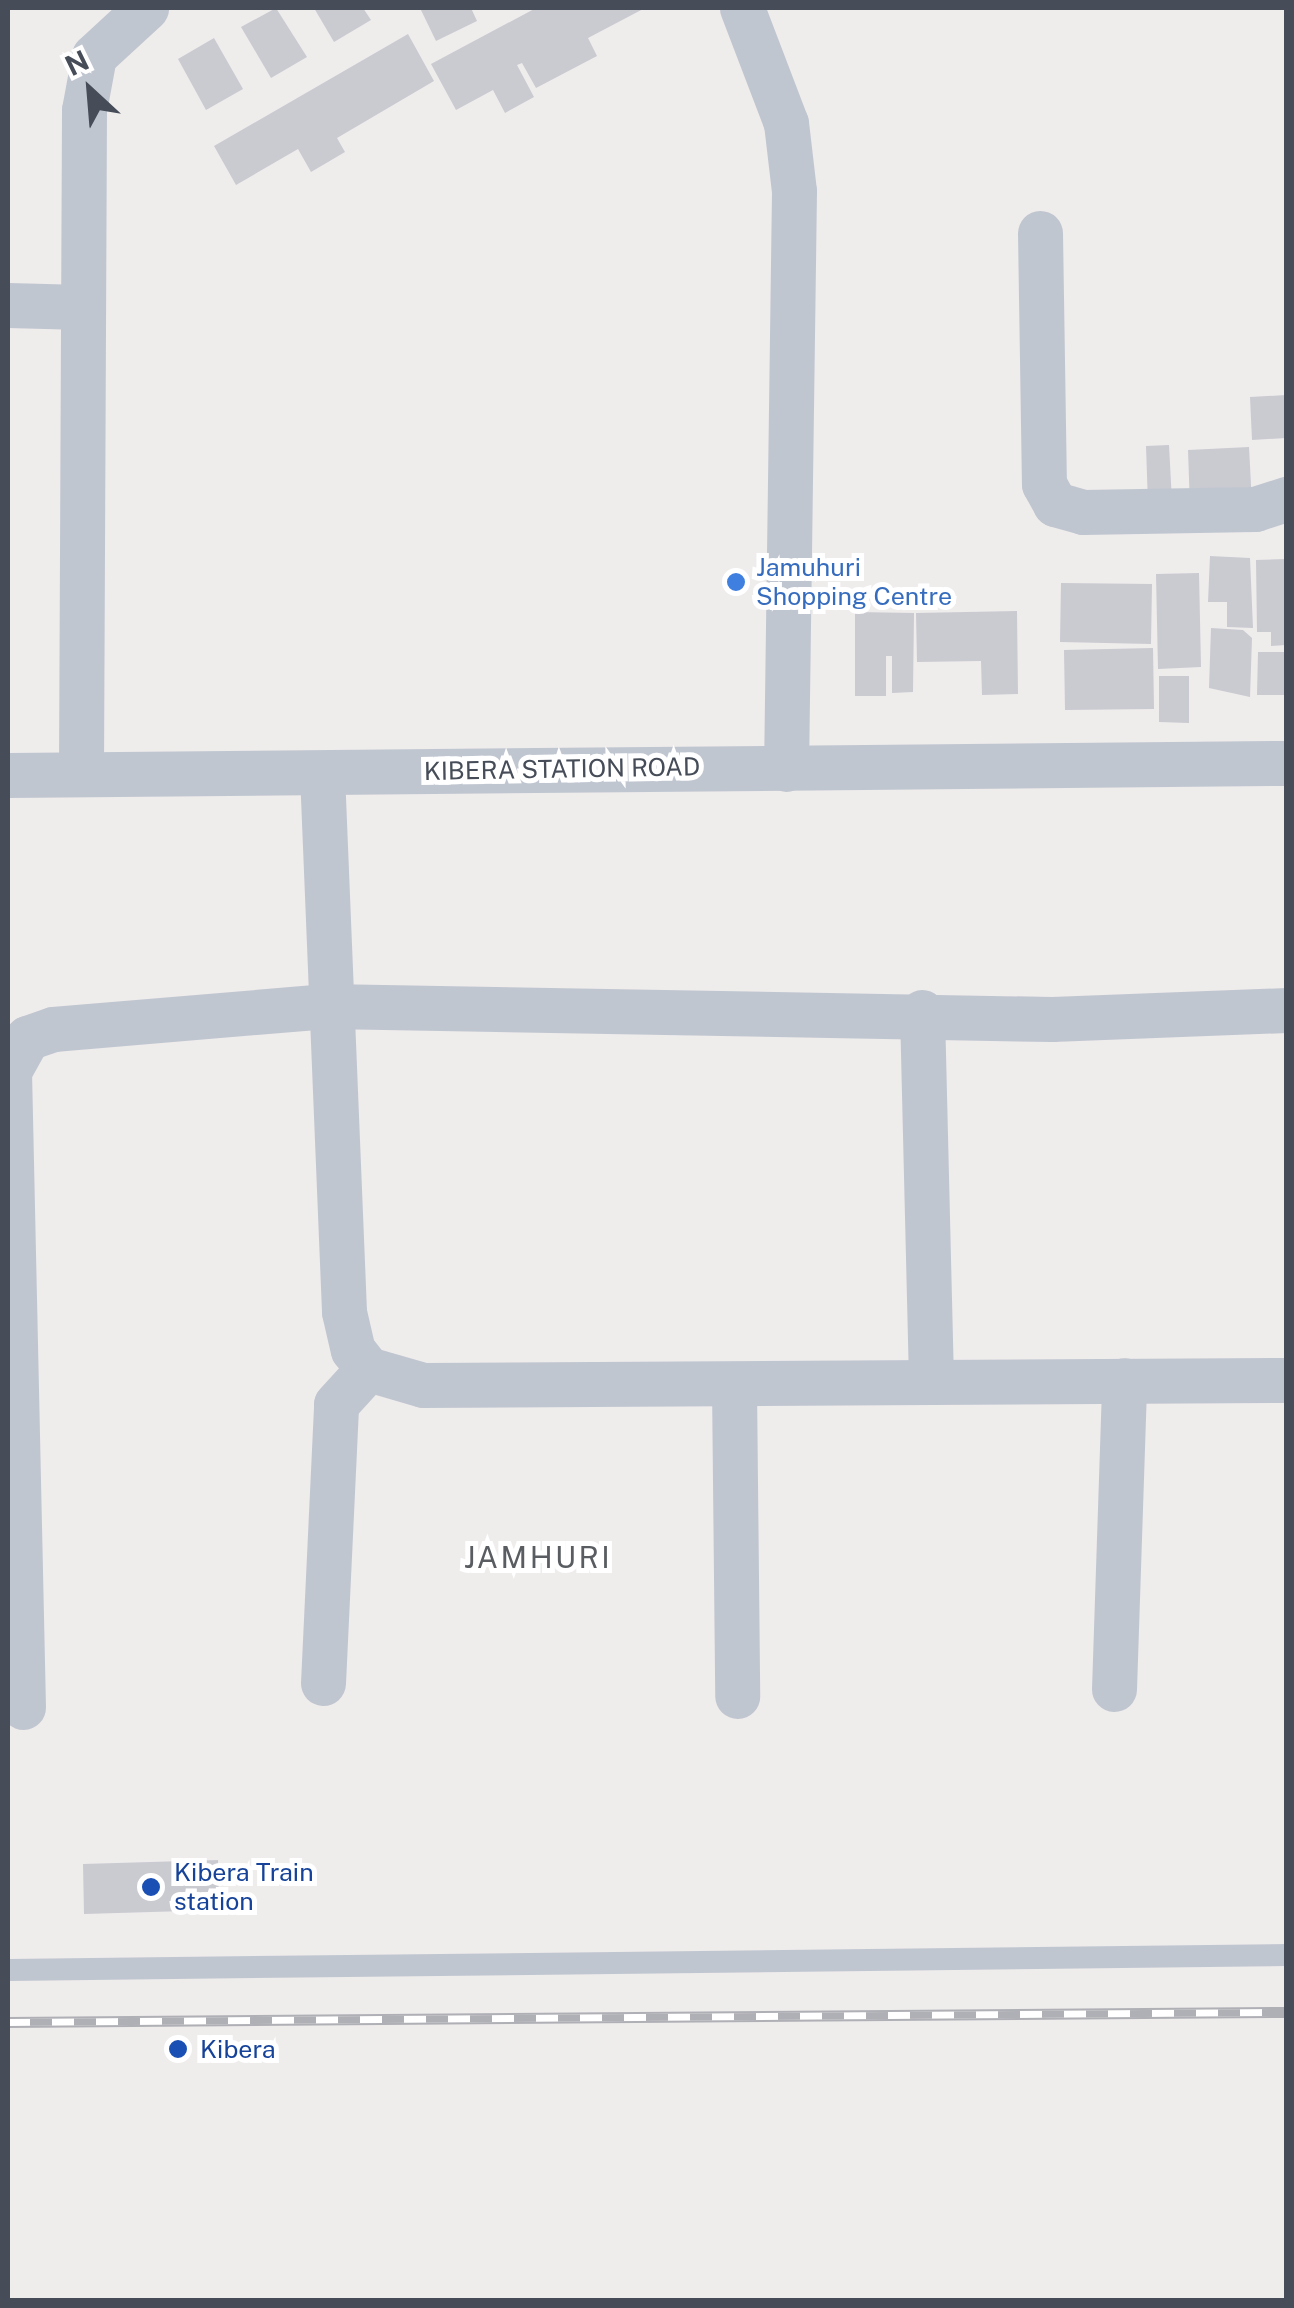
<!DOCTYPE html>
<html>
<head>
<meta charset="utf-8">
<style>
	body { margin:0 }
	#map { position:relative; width:1294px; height:2308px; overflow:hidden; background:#efecec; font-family:"Public Sans",sans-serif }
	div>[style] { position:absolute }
	.building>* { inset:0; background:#cacad1 }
	.lane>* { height:22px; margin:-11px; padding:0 11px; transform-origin:11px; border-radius:11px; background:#c0c6d0 }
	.street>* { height:45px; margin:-22.5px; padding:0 22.5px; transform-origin:22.5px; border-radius:22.5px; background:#c0c6d0 }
	.rail>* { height:11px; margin-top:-5.5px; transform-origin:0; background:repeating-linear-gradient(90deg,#fff 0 22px,#afb0b6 0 44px); box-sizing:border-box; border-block:2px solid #afb0b6 }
	.dots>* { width:28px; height:28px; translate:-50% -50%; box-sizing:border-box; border:5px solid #fff; border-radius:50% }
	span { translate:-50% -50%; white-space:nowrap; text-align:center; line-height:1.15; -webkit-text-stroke:10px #fff; paint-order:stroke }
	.shop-label { font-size:25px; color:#366cbe }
	.left { translate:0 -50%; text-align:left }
	.street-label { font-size:25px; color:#464d58 }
	.transit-label { font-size:25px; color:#164399 }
	.quarter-label { font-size:30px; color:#595c60; letter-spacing:2.5px }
	.frame { position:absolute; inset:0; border:10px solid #464d58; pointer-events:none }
	.north { position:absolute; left:40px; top:40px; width:100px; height:100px; -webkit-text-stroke:8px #fff; paint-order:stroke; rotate:334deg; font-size:28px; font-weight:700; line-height:40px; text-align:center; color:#464d58 }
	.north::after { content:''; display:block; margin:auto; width:35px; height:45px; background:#464d58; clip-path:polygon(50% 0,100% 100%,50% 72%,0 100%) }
</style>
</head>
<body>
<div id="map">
	<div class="building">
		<i style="clip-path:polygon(276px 8px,307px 57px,271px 78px,241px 27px)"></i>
		<i style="clip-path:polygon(314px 8px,363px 8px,371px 20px,334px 42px)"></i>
		<i style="clip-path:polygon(420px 8px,471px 8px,477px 21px,436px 41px)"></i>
		<i style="clip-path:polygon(536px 8px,645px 8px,588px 38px,597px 56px,536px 88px,522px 63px,517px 65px,534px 97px,505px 113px,493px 90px,456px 110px,431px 64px)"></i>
		<i style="clip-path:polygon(408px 34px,434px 81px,337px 138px,345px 152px,311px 172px,298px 149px,236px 185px,214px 146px)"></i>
		<i style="clip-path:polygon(214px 38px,243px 89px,206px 110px,178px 59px)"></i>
		<i style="clip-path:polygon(1286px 395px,1286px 438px,1252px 440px,1250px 397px)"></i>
		<i style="clip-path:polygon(1169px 445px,1172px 502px,1148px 504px,1146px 446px)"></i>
		<i style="clip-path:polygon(1249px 447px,1252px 504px,1190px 507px,1188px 450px)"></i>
		<i style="clip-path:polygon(1210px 556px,1250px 558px,1253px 628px,1227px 627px,1227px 602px,1208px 602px)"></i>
		<i style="clip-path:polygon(1286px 559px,1286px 645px,1271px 646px,1271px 632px,1257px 632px,1256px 560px)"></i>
		<i style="clip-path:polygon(1199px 573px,1201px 667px,1158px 669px,1156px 574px)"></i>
		<i style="clip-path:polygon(1061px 583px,1152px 584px,1151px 644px,1060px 642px)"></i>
		<i style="clip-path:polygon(1017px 611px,1018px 694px,982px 695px,981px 661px,917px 662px,916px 613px)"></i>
		<i style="clip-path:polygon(855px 612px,914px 613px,913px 692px,892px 693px,892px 656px,886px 656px,886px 696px,855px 696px)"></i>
		<i style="clip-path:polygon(1211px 628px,1243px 630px,1252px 638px,1250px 697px,1209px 688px)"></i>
		<i style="clip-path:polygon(1153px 648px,1154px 709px,1065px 710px,1064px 650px)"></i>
		<i style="clip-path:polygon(1258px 652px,1286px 652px,1286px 695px,1257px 695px)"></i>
		<i style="clip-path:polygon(1159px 676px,1189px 676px,1189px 723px,1159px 722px)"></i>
		<i style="clip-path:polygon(218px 1860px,219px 1910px,84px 1914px,83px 1864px)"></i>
	</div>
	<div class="lane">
		<i style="left:8px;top:1970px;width:1278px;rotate:-0.67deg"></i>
	</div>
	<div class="street">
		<i style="left:742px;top:8px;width:123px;rotate:69.1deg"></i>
		<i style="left:786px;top:123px;width:68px;rotate:83.3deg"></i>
		<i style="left:794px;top:191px;width:578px;rotate:90.79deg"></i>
		<i style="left:1040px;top:233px;width:251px;rotate:89.1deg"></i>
		<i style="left:1044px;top:484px;width:23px;rotate:61deg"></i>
		<i style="left:1055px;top:504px;width:29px;rotate:16deg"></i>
		<i style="left:1083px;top:512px;width:172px;rotate:-1deg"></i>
		<i style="left:1255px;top:509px;width:33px;rotate:-18deg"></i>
		<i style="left:8px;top:305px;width:74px;rotate:1.5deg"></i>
		<i style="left:81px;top:772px;width:662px;rotate:-89.74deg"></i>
		<i style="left:84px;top:110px;width:55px;rotate:-79.5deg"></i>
		<i style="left:94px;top:56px;width:71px;rotate:-42.7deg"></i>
		<i style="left:322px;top:773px;width:539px;rotate:87.66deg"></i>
		<i style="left:344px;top:1312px;width:39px;rotate:77deg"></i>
		<i style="left:353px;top:1350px;width:24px;rotate:52deg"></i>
		<i style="left:368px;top:1369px;width:57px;rotate:16.2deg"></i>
		<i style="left:423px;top:1385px;width:863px;rotate:-0.33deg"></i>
		<i style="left:8px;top:775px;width:1278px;rotate:-0.54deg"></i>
		<i style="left:922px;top:1012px;width:366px;rotate:88.6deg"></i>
		<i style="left:734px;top:1386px;width:310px;rotate:89.4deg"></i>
		<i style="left:323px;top:1683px;width:279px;rotate:-87.3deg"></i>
		<i style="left:336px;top:1404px;width:47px;rotate:-47.6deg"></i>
		<i style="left:1114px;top:1689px;width:309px;rotate:-88.1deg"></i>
		<i style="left:23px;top:1707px;width:636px;rotate:-91.26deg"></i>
		<i style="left:9px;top:1071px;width:38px;rotate:-61deg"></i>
		<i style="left:27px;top:1038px;width:28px;rotate:-19deg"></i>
		<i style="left:53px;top:1029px;width:275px;rotate:-4.8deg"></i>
		<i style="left:327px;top:1006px;width:725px;rotate:1.03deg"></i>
		<i style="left:1052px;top:1019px;width:234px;rotate:-2.2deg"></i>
	</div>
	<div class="rail">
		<i style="left:8px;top:2022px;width:1278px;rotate:-0.45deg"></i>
	</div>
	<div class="dots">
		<i style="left:736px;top:582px;background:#3f7fe0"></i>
		<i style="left:151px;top:1887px;background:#1a4fb4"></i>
		<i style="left:178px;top:2049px;background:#1a4fb4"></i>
	</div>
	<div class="shop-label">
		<span class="left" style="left:756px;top:582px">Jamuhuri<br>Shopping Centre</span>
	</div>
	<div class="street-label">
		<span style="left:562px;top:769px;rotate:-1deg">KIBERA STATION ROAD</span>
	</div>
	<div class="transit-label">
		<span class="left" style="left:174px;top:1887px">Kibera Train<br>station</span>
		<span class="left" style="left:200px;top:2049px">Kibera</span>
	</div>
	<div class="quarter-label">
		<span style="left:538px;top:1557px">JAMHURI</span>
	</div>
	<div class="frame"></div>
	<div class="north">N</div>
</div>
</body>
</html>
